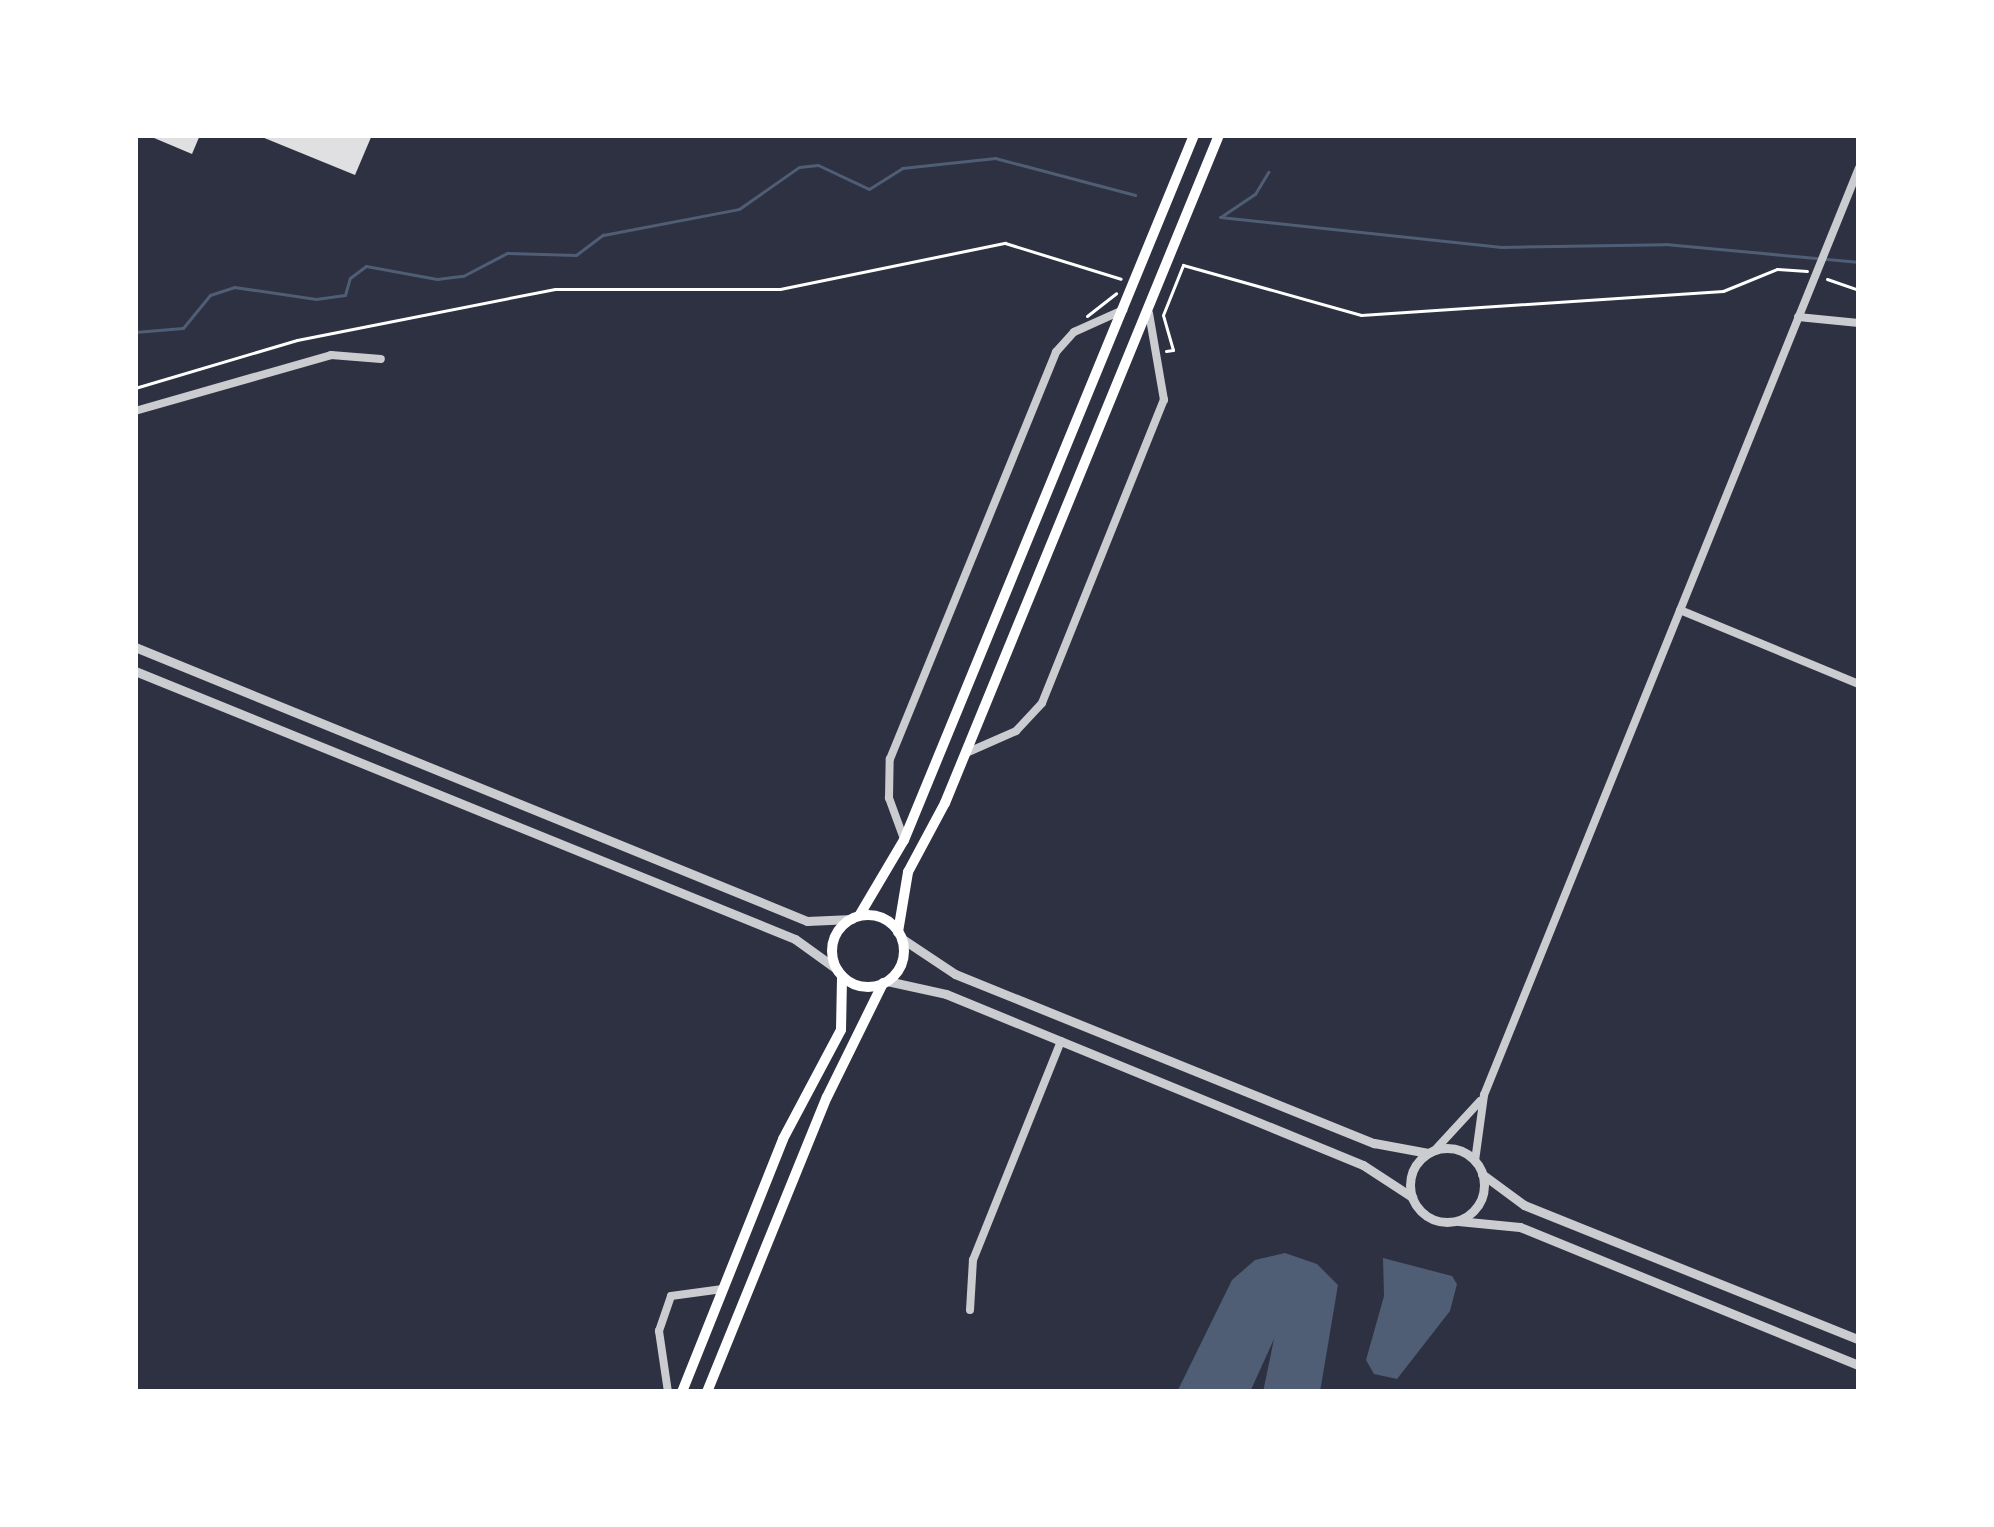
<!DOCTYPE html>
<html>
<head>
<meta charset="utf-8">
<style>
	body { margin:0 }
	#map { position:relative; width:1994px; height:1527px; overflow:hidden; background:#2d3142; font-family:Quicksand,sans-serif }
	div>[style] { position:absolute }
	.water>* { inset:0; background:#4f5d75 }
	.stream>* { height:3px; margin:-1.5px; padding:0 1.5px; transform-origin:1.5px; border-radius:1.5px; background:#4f5d75 }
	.building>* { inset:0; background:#e0e0e3 }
	.path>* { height:3px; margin:-1.5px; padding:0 1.5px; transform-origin:1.5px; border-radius:1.5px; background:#fff }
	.minor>* { height:8px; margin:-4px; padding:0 4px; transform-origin:4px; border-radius:4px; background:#caccd0 }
	.tertiary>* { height:9px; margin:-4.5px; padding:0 4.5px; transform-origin:4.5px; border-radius:4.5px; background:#caccd0 }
	.tertiary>.ring { margin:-4.5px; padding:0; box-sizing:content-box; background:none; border:9px solid #caccd0; border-radius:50% }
	.primary>* { height:10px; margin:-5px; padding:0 5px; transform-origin:5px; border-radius:5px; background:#fff }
	.primary>.ring { margin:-5px; padding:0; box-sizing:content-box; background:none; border:10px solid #fff; border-radius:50% }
	span { translate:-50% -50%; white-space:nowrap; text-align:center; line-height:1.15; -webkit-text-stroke:10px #fff; paint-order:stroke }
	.frame { position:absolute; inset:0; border:138px solid #fff; pointer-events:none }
</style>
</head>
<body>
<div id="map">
	<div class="water">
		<i style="clip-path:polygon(1285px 1253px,1317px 1264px,1338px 1285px,1320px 1392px,1263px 1392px,1274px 1339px,1250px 1392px,1177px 1392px,1232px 1280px,1255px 1260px)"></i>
		<i style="clip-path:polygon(1383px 1258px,1452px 1276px,1457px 1284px,1450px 1311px,1397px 1379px,1374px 1374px,1366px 1360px,1384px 1296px)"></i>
	</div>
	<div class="stream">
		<i style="left:1222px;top:216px;width:40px;rotate:-34deg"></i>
		<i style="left:1255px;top:194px;width:26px;rotate:-59deg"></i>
		<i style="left:1220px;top:217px;width:283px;rotate:6.1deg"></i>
		<i style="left:1501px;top:247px;width:164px;rotate:-1deg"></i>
		<i style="left:1665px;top:244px;width:195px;rotate:5.3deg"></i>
		<i style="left:135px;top:332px;width:48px;rotate:-4.8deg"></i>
		<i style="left:183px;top:328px;width:43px;rotate:-50.7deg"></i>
		<i style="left:210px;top:295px;width:25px;rotate:-18deg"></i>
		<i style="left:234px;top:287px;width:83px;rotate:8.3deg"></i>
		<i style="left:316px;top:299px;width:29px;rotate:-8deg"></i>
		<i style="left:345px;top:295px;width:18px;rotate:-74deg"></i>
		<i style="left:350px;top:278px;width:20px;rotate:-37deg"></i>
		<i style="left:366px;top:266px;width:72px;rotate:10.4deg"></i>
		<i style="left:437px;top:279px;width:26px;rotate:-7deg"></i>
		<i style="left:463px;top:276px;width:50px;rotate:-27.6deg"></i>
		<i style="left:507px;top:253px;width:69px;rotate:1.7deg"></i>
		<i style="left:576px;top:255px;width:34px;rotate:-37deg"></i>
		<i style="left:603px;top:235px;width:138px;rotate:-10.8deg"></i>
		<i style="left:739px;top:209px;width:73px;rotate:-35deg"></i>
		<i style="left:799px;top:167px;width:19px;rotate:-6deg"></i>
		<i style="left:818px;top:165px;width:56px;rotate:25.2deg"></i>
		<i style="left:869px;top:189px;width:39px;rotate:-32deg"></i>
		<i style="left:902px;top:168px;width:94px;rotate:-6.1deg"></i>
		<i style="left:995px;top:158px;width:145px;rotate:14.8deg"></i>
	</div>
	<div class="building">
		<i style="clip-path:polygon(147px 135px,200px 135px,192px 154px)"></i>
		<i style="clip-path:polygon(257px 135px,372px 135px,355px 175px)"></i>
	</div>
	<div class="path">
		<i style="left:1827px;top:279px;width:34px;rotate:19deg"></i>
		<i style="left:1087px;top:316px;width:37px;rotate:-38deg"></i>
		<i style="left:1166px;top:351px;width:7px;rotate:-8deg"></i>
		<i style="left:1173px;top:350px;width:36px;rotate:-106deg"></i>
		<i style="left:1163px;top:315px;width:54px;rotate:-68.2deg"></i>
		<i style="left:1183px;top:265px;width:185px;rotate:15.7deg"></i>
		<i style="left:1361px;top:315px;width:363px;rotate:-3.8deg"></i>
		<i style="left:1723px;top:291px;width:58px;rotate:-22.2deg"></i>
		<i style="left:1777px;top:269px;width:30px;rotate:4deg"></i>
		<i style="left:135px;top:388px;width:169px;rotate:-16.5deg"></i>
		<i style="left:297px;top:340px;width:263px;rotate:-11.2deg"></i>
		<i style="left:555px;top:289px;width:225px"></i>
		<i style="left:780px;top:289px;width:230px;rotate:-11.6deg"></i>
		<i style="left:1005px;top:243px;width:121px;rotate:17.2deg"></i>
	</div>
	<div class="minor">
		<i style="left:1798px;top:317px;width:61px;rotate:5.6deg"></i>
		<i style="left:135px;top:411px;width:204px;rotate:-15.9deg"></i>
		<i style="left:331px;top:355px;width:50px;rotate:4.6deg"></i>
		<i style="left:1680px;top:610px;width:194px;rotate:22.5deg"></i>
		<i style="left:966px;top:753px;width:55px;rotate:-23.7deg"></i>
		<i style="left:1016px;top:731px;width:38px;rotate:-47deg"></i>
		<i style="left:1042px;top:703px;width:327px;rotate:-68.1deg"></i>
		<i style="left:1164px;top:400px;width:88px;rotate:-99.8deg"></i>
		<i style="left:904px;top:839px;width:44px;rotate:-110.1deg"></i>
		<i style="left:889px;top:798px;width:39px;rotate:-89deg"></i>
		<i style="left:890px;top:759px;width:440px;rotate:-67.8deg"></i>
		<i style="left:1056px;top:352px;width:27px;rotate:-48deg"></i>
		<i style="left:1074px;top:332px;width:54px;rotate:-24.2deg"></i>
		<i style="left:1435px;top:1150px;width:67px;rotate:-47.4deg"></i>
		<i style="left:1475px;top:1161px;width:67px;rotate:-82.2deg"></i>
		<i style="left:1484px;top:1095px;width:1000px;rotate:-67.98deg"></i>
		<i style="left:970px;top:1310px;width:50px;rotate:-86.6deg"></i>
		<i style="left:973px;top:1260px;width:236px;rotate:-68.1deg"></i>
		<i style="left:668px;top:1392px;width:62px;rotate:-98.4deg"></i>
		<i style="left:659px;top:1331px;width:37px;rotate:-71deg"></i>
		<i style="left:671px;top:1296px;width:52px;rotate:-7.7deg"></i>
	</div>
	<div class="tertiary">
		<i style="left:135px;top:647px;width:726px;rotate:22.18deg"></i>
		<i style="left:807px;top:921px;width:45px;rotate:-2.5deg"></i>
		<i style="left:135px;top:671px;width:712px;rotate:22.1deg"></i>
		<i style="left:795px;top:939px;width:53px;rotate:35.8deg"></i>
		<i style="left:901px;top:938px;width:65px;rotate:33.7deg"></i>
		<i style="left:955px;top:974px;width:452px;rotate:22deg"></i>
		<i style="left:1374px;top:1143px;width:55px;rotate:10.5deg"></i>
		<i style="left:887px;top:981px;width:60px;rotate:12.4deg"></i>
		<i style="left:946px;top:994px;width:451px;rotate:22.3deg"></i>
		<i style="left:1363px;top:1165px;width:59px;rotate:33.1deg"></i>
		<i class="ring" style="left:1410px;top:1148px;width:65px;height:65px"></i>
		<i style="left:1482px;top:1174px;width:52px;rotate:36.4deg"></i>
		<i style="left:1524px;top:1205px;width:361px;rotate:21.9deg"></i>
		<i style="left:1458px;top:1221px;width:62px;rotate:5.5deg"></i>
		<i style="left:1520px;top:1227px;width:366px;rotate:22.2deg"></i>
	</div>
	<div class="primary">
		<i class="ring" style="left:832px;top:915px;width:62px;height:62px"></i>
		<i style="left:859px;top:916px;width:88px;rotate:-59.4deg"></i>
		<i style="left:904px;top:840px;width:762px;rotate:-67.64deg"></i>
		<i style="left:898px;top:932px;width:61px;rotate:-80.5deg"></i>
		<i style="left:908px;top:872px;width:78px;rotate:-61.8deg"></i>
		<i style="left:945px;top:803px;width:722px;rotate:-67.7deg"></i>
		<i style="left:682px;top:1392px;width:272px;rotate:-68.2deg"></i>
		<i style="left:783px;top:1139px;width:123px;rotate:-62deg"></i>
		<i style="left:841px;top:1030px;width:54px;rotate:-88.9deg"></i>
		<i style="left:707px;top:1392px;width:318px;rotate:-67.9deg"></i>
		<i style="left:827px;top:1097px;width:127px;rotate:-63.8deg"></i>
	</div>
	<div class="frame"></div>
</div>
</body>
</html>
